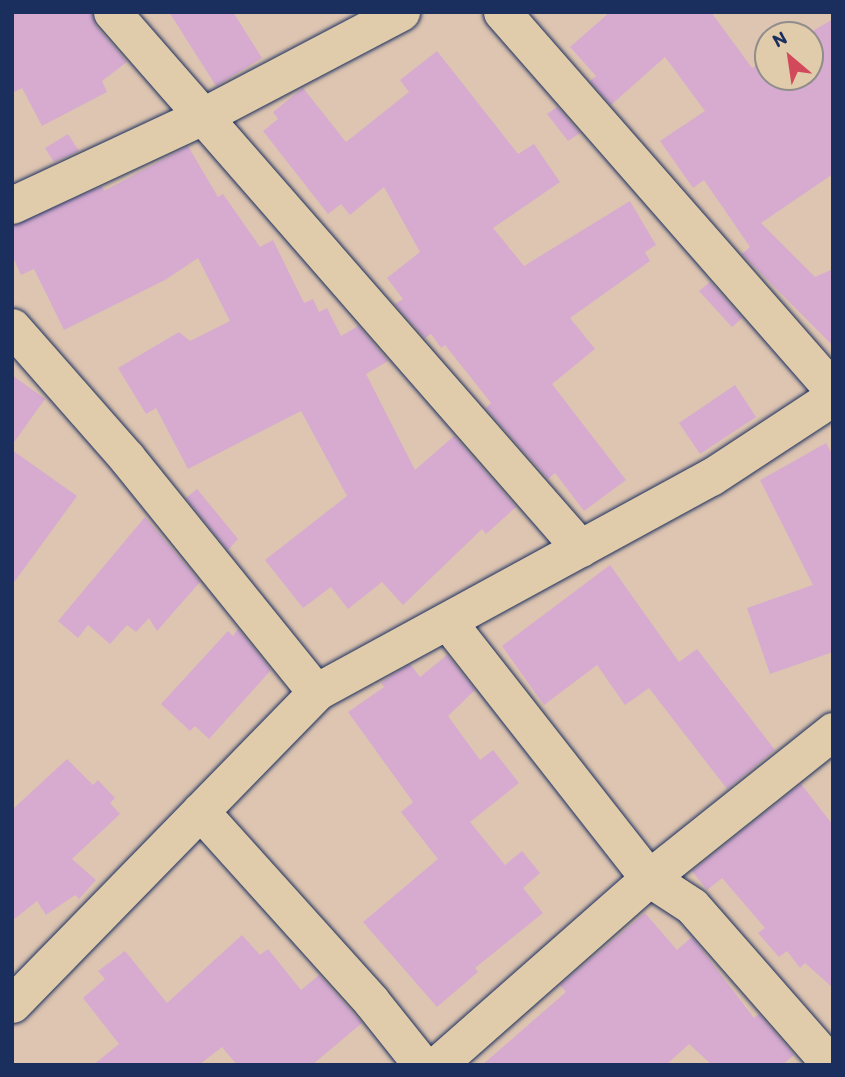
<!DOCTYPE html>
<html>
<head>
<meta charset="utf-8">
<style>
	body { margin:0 }
	#map { position:relative; width:845px; height:1077px; overflow:hidden; background:#dec5b1; font-family:Itim,sans-serif }
	div>[style] { position:absolute }
	.building>* { inset:0; background:#d6abcf }
	.roads { filter:drop-shadow(0 0 2px #1b2f5e) drop-shadow(0 0 2px #1b2f5e) }
	.street>* { height:37px; margin:-18.5px; padding:0 18.5px; transform-origin:18.5px; border-radius:18.5px; background:#e0cbaa }
	span { translate:-50% -50%; white-space:nowrap; text-align:center; line-height:1.15; -webkit-text-stroke:5px #e0cbaa; paint-order:stroke }
	.frame { position:absolute; inset:0; border:14px solid #1b2f5e; pointer-events:none }
	.north { position:absolute; left:754px; top:21px; width:70px; height:70px; box-sizing:border-box; background:#e0cbaa; border:2px solid #918d8c; border-radius:50%; rotate:331deg; font-size:19px; font-weight:700; line-height:28px; text-align:center; color:#1b2f5e }
	.north::after { content:''; display:block; margin:auto; width:24px; height:32px; background:#d1495b; clip-path:polygon(50% 0,100% 100%,50% 72%,0 100%) }
</style>
</head>
<body>
<div id="map">
	<div class="building">
		<i style="clip-path:polygon(12px 12px,92px 12px,96px 26px,127px 62px,102px 81px,107px 92px,42px 126px,22px 88px,12px 93px)"></i>
		<i style="clip-path:polygon(169px 12px,233px 12px,262px 58px,216px 86px)"></i>
		<i style="clip-path:polygon(610px 12px,711px 12px,752px 68px,768px 58px,768px 77px,810px 77px,810px 35px,806px 35px,833px 19px,833px 174px,761px 223px,815px 277px,833px 269px,833px 346px,742px 254px,750px 247px,704px 180px,693px 188px,660px 141px,705px 111px,665px 57px,611px 105px,590px 81px,596px 76px,570px 47px)"></i>
		<i style="clip-path:polygon(437px 51px,518px 154px,534px 144px,560px 182px,493px 228px,524px 266px,630px 201px,656px 245px,645px 252px,650px 261px,570px 318px,595px 349px,552px 384px,626px 480px,584px 511px,555px 473px,548px 479px,486px 408px,491px 403px,445px 345px,441px 348px,431px 334px,425px 338px,395px 304px,403px 299px,387px 278px,420px 252px,384px 187px,350px 215px,341px 204px,328px 214px,263px 131px,278px 119px,273px 112px,303px 88px,346px 142px,409px 92px,400px 80px)"></i>
		<i style="clip-path:polygon(557px 107px,580px 133px,568px 141px,547px 114px)"></i>
		<i style="clip-path:polygon(68px 134px,79px 151px,54px 162px,45px 148px)"></i>
		<i style="clip-path:polygon(188px 146px,218px 197px,223px 194px,260px 247px,273px 240px,304px 303px,313px 299px,319px 312px,327px 308px,341px 336px,358px 326px,388px 361px,366px 374px,415px 470px,454px 436px,516px 507px,486px 534px,482px 529px,403px 605px,382px 582px,348px 609px,331px 587px,303px 608px,265px 560px,347px 496px,301px 411px,188px 469px,156px 408px,146px 414px,118px 368px,179px 332px,190px 341px,230px 321px,198px 258px,165px 280px,64px 330px,34px 269px,21px 275px,12px 255px,12px 226px,102px 186px,104px 191px)"></i>
		<i style="clip-path:polygon(710px 282px,742px 318px,732px 327px,699px 291px)"></i>
		<i style="clip-path:polygon(12px 375px,45px 399px,12px 445px)"></i>
		<i style="clip-path:polygon(735px 385px,756px 417px,700px 454px,679px 423px)"></i>
		<i style="clip-path:polygon(826px 443px,833px 455px,833px 652px,770px 674px,747px 608px,813px 585px,760px 480px)"></i>
		<i style="clip-path:polygon(12px 450px,77px 496px,12px 585px)"></i>
		<i style="clip-path:polygon(197px 489px,238px 539px,228px 550px,186px 498px)"></i>
		<i style="clip-path:polygon(145px 517px,200px 582px,157px 631px,149px 618px,136px 632px,127px 625px,110px 644px,88px 625px,78px 638px,58px 621px)"></i>
		<i style="clip-path:polygon(610px 565px,679px 662px,697px 649px,775px 750px,727px 789px,649px 688px,625px 705px,597px 665px,544px 705px,502px 646px)"></i>
		<i style="clip-path:polygon(238px 629px,271px 670px,209px 739px,195px 726px,190px 731px,161px 704px,228px 631px,233px 636px)"></i>
		<i style="clip-path:polygon(447px 655px,475px 690px,448px 716px,480px 760px,493px 750px,519px 783px,470px 822px,505px 865px,522px 851px,540px 873px,523px 888px,543px 913px,475px 968px,478px 972px,437px 1007px,363px 922px,438px 859px,401px 812px,413px 802px,348px 712px,384px 687px,381px 683px,395px 673px,410px 664px,420px 677px)"></i>
		<i style="clip-path:polygon(67px 759px,93px 785px,98px 780px,115px 798px,110px 803px,120px 814px,72px 859px,96px 880px,79px 899px,75px 895px,46px 915px,37px 901px,12px 921px,12px 810px)"></i>
		<i style="clip-path:polygon(801px 784px,833px 825px,833px 988px,805px 963px,800px 968px,787px 951px,779px 957px,758px 933px,765px 928px,722px 878px,707px 890px,692px 871px)"></i>
		<i style="clip-path:polygon(645px 913px,677px 950px,692px 937px,754px 1018px,759px 1014px,794px 1055px,782px 1065px,712px 1065px,689px 1044px,666px 1065px,482px 1065px,566px 992px,560px 985px)"></i>
		<i style="clip-path:polygon(242px 935px,260px 955px,268px 949px,301px 990px,319px 975px,362px 1023px,312px 1065px,237px 1065px,222px 1047px,199px 1065px,93px 1065px,119px 1044px,83px 998px,105px 979px,98px 971px,125px 951px,167px 1003px)"></i>
	</div>
	<div class="roads">
		<div class="street">
			<i style="left:112px;top:12px;width:712px;rotate:48.87deg"></i>
			<i style="left:502px;top:12px;width:502px;rotate:48.79deg"></i>
			<i style="left:12px;top:205px;width:208px;rotate:-25deg"></i>
			<i style="left:201px;top:117px;width:226px;rotate:-27.7deg"></i>
			<i style="left:12px;top:327px;width:174px;rotate:48.7deg"></i>
			<i style="left:127px;top:458px;width:301px;rotate:51.1deg"></i>
			<i style="left:448px;top:622px;width:325px;rotate:51.9deg"></i>
			<i style="left:649px;top:878px;width:51px;rotate:33.1deg"></i>
			<i style="left:692px;top:906px;width:211px;rotate:48.8deg"></i>
			<i style="left:200px;top:811px;width:256px;rotate:48deg"></i>
			<i style="left:371px;top:1001px;width:82px;rotate:51.4deg"></i>
			<i style="left:12px;top:1004px;width:436px;rotate:-45.7deg"></i>
			<i style="left:316px;top:692px;width:450px;rotate:-28.6deg"></i>
			<i style="left:711px;top:477px;width:146px;rotate:-33.3deg"></i>
			<i style="left:437px;top:1065px;width:283px;rotate:-41.4deg"></i>
			<i style="left:649px;top:878px;width:236px;rotate:-38.6deg"></i>
		</div>
	</div>
	<div class="frame"></div>
	<div class="north">N</div>
</div>
</body>
</html>
